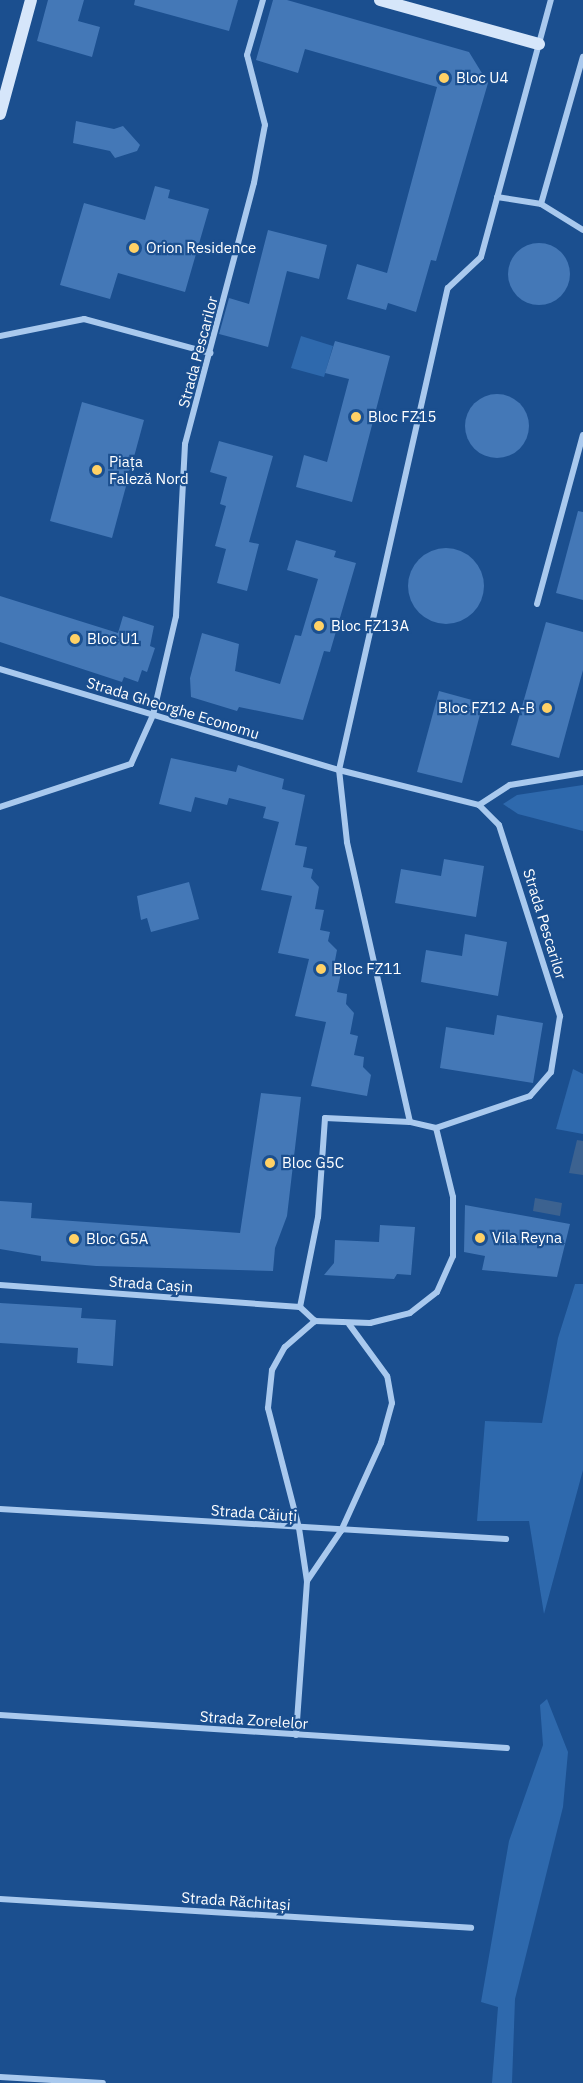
<!DOCTYPE html>
<html>
<head>
<meta charset="utf-8">
<style>
	body { margin:0 }
	#map { position:relative; width:583px; height:2083px; overflow:hidden; background:#1b4f8f; font-family:"IBM Plex Sans",sans-serif }
	div>[style] { position:absolute }
	.green>* { inset:0; background:#2e69ad }
	.water>* { inset:0; background:#3c6290 }
	.building>* { inset:0; background:#4478b7 }
	.round { border-radius:50% }
	.street>* { height:6px; margin:-3px; padding:0 3px; transform-origin:3px; border-radius:3px; background:#a9c9ee }
	.secondary>* { height:12px; margin:-6px; padding:0 6px; transform-origin:6px; border-radius:6px; background:#d6e6fa }
	.dots>* { width:16px; height:16px; translate:-50% -50%; box-sizing:border-box; border:3px solid #1b4f8f; border-radius:50% }
	span { translate:-50% -50%; white-space:nowrap; text-align:center; line-height:1.15; -webkit-text-stroke:4.5px #1b4f8f; paint-order:stroke }
	.poi-label { font-size:15px; color:#fff }
	.left { translate:0 -50%; text-align:left }
	.right { translate:-100% -50%; text-align:right }
	.street-label { font-size:15px; color:#fff }
</style>
</head>
<body>
<div id="map">
	<div class="green">
		<i style="clip-path:polygon(301px 336px,333px 346px,324px 377px,291px 368px)"></i>
		<i style="clip-path:polygon(583px 785px,583px 831px,518px 814px,503px 804px,517px 795px)"></i>
		<i style="clip-path:polygon(573px 1069px,583px 1074px,583px 1134px,556px 1129px)"></i>
		<i style="clip-path:polygon(575px 1284px,583px 1284px,583px 1470px,544px 1614px,529px 1521px,477px 1521px,485px 1421px,542px 1423px,558px 1338px)"></i>
		<i style="clip-path:polygon(547px 1699px,568px 1752px,563px 1807px,515px 1999px,512px 2083px,492px 2083px,498px 2007px,481px 2002px,509px 1841px,543px 1745px,540px 1705px)"></i>
	</div>
	<div class="water">
		<i style="clip-path:polygon(577px 1140px,583px 1141px,583px 1175px,569px 1173px)"></i>
		<i style="clip-path:polygon(535px 1198px,562px 1203px,560px 1216px,533px 1211px)"></i>
	</div>
	<div class="building">
		<i style="clip-path:polygon(48px 0,84px 0,78px 21px,100px 27px,92px 57px,37px 41px)"></i>
		<i style="clip-path:polygon(135px 0,238px 0,229px 31px,134px 5px)"></i>
		<i style="clip-path:polygon(273px 0,287px 0,469px 52px,488px 83px,436px 261px,431px 260px,416px 312px,388px 303px,386px 310px,347px 299px,357px 264px,387px 273px,437px 87px,305px 49px,298px 73px,256px 60px)"></i>
		<i style="clip-path:polygon(76px 121px,114px 129px,123px 126px,140px 145px,137px 151px,115px 158px,110px 151px,73px 143px)"></i>
		<i style="clip-path:polygon(155px 186px,170px 190px,168px 198px,209px 209px,185px 292px,118px 273px,110px 299px,60px 285px,84px 203px,145px 220px)"></i>
		<i style="clip-path:polygon(268px 230px,327px 245px,319px 279px,287px 271px,268px 347px,219px 334px,229px 298px,249px 304px)"></i>
		<i class="round" style="left:508px;top:243px;width:62px;height:62px"></i>
		<i style="clip-path:polygon(335px 341px,390px 356px,352px 502px,296px 487px,304px 455px,327px 462px,349px 379px,325px 373px)"></i>
		<i class="round" style="left:465px;top:394px;width:64px;height:64px"></i>
		<i style="clip-path:polygon(82px 402px,144px 420px,112px 538px,50px 521px)"></i>
		<i style="clip-path:polygon(219px 441px,273px 456px,249px 542px,259px 544px,247px 591px,217px 583px,226px 549px,215px 546px,226px 506px,220px 504px,227px 477px,210px 472px)"></i>
		<i style="clip-path:polygon(578px 511px,583px 512px,583px 600px,556px 593px)"></i>
		<i style="clip-path:polygon(296px 540px,336px 551px,334px 557px,356px 563px,330px 652px,324px 651px,303px 720px,239px 707px,237px 711px,191px 697px,190px 678px,202px 633px,239px 644px,235px 671px,280px 684px,295px 635px,301px 636px,318px 579px,287px 570px)"></i>
		<i class="round" style="left:408px;top:548px;width:76px;height:76px"></i>
		<i style="clip-path:polygon(0 596px,118px 633px,123px 616px,154px 626px,150px 646px,155px 648px,147px 672px,142px 670px,138px 682px,124px 677px,122px 682px,0 642px)"></i>
		<i style="clip-path:polygon(546px 622px,583px 632px,583px 670px,559px 758px,511px 745px)"></i>
		<i style="clip-path:polygon(439px 691px,483px 703px,462px 783px,417px 772px)"></i>
		<i style="clip-path:polygon(171px 758px,236px 772px,238px 765px,253px 770px,284px 779px,282px 789px,305px 795px,295px 845px,307px 847px,303px 867px,313px 869px,311px 878px,319px 887px,315px 909px,324px 910px,320px 930px,330px 932px,328px 941px,337px 950px,333px 971px,341px 973px,337px 992px,347px 994px,346px 1004px,354px 1013px,350px 1034px,358px 1036px,354px 1055px,364px 1057px,363px 1067px,371px 1075px,367px 1096px,311px 1086px,326px 1022px,295px 1016px,309px 959px,278px 953px,292px 896px,261px 890px,279px 822px,263px 818px,266px 807px,229px 798px,227px 805px,195px 797px,191px 812px,159px 804px)"></i>
		<i style="clip-path:polygon(444px 859px,484px 866px,476px 917px,395px 903px,401px 869px,441px 876px)"></i>
		<i style="clip-path:polygon(189px 882px,199px 919px,151px 932px,147px 918px,141px 920px,137px 896px)"></i>
		<i style="clip-path:polygon(465px 934px,507px 942px,498px 996px,421px 982px,426px 950px,462px 956px)"></i>
		<i style="clip-path:polygon(497px 1015px,543px 1023px,533px 1083px,440px 1068px,446px 1027px,494px 1035px)"></i>
		<i style="clip-path:polygon(261px 1093px,301px 1097px,287px 1216px,275px 1248px,273px 1271px,96px 1266px,41px 1261px,41px 1256px,0 1249px,0 1201px,32px 1203px,31px 1218px,240px 1233px)"></i>
		<i style="clip-path:polygon(465px 1205px,570px 1224px,557px 1277px,482px 1270px,485px 1256px,464px 1252px)"></i>
		<i style="clip-path:polygon(380px 1225px,415px 1227px,411px 1275px,397px 1274px,394px 1279px,324px 1275px,334px 1263px,335px 1240px,379px 1242px)"></i>
		<i style="clip-path:polygon(0 1303px,82px 1308px,81px 1318px,116px 1320px,113px 1366px,77px 1363px,78px 1348px,0 1343px)"></i>
	</div>
	<div class="street">
		<i style="left:497px;top:197px;width:45px;rotate:9deg"></i>
		<i style="left:541px;top:204px;width:49px;rotate:31.8deg"></i>
		<i style="left:541px;top:204px;width:153px;rotate:-74.1deg"></i>
		<i style="left:0;top:336px;width:86px;rotate:-11.4deg"></i>
		<i style="left:84px;top:319px;width:131px;rotate:15.1deg"></i>
		<i style="left:537px;top:604px;width:175px;rotate:-74.8deg"></i>
		<i style="left:0;top:669px;width:354px;rotate:16.6deg"></i>
		<i style="left:339px;top:770px;width:144px;rotate:14deg"></i>
		<i style="left:479px;top:805px;width:28px;rotate:45deg"></i>
		<i style="left:499px;top:825px;width:201px;rotate:72.3deg"></i>
		<i style="left:560px;top:1016px;width:57px;rotate:99.1deg"></i>
		<i style="left:551px;top:1072px;width:32px;rotate:131deg"></i>
		<i style="left:530px;top:1096px;width:99px;rotate:161.2deg"></i>
		<i style="left:436px;top:1128px;width:27px;rotate:-167deg"></i>
		<i style="left:410px;top:1122px;width:85px;rotate:-177.3deg"></i>
		<i style="left:325px;top:1118px;width:99px;rotate:94deg"></i>
		<i style="left:318px;top:1217px;width:92px;rotate:101.3deg"></i>
		<i style="left:479px;top:805px;width:37px;rotate:-33deg"></i>
		<i style="left:510px;top:785px;width:74px;rotate:-9.3deg"></i>
		<i style="left:0;top:807px;width:138px;rotate:-18.2deg"></i>
		<i style="left:131px;top:764px;width:54px;rotate:-65.8deg"></i>
		<i style="left:153px;top:715px;width:102px;rotate:-76.9deg"></i>
		<i style="left:176px;top:616px;width:172px;rotate:-87deg"></i>
		<i style="left:185px;top:444px;width:270px;rotate:-75.2deg"></i>
		<i style="left:254px;top:183px;width:59px;rotate:-79.3deg"></i>
		<i style="left:265px;top:125px;width:72px;rotate:-104.4deg"></i>
		<i style="left:247px;top:55px;width:57px;rotate:-73.8deg"></i>
		<i style="left:410px;top:1122px;width:287px;rotate:-102.7deg"></i>
		<i style="left:347px;top:842px;width:72px;rotate:-96.3deg"></i>
		<i style="left:339px;top:770px;width:494px;rotate:-77.3deg"></i>
		<i style="left:448px;top:288px;width:45px;rotate:-43.2deg"></i>
		<i style="left:481px;top:257px;width:266px;rotate:-74.8deg"></i>
		<i style="left:0;top:1285px;width:301px;rotate:4.2deg"></i>
		<i style="left:300px;top:1307px;width:21px;rotate:43deg"></i>
		<i style="left:315px;top:1321px;width:55px;rotate:2.1deg"></i>
		<i style="left:370px;top:1323px;width:41px;rotate:-14deg"></i>
		<i style="left:410px;top:1313px;width:34px;rotate:-38deg"></i>
		<i style="left:437px;top:1292px;width:39px;rotate:-66deg"></i>
		<i style="left:453px;top:1256px;width:59px;rotate:-90deg"></i>
		<i style="left:453px;top:1197px;width:71px;rotate:-103.8deg"></i>
		<i style="left:0;top:1509px;width:507px;rotate:3.39deg"></i>
		<i style="left:307px;top:1581px;width:60px;rotate:-55.8deg"></i>
		<i style="left:341px;top:1531px;width:97px;rotate:-65.6deg"></i>
		<i style="left:381px;top:1443px;width:41px;rotate:-74.6deg"></i>
		<i style="left:392px;top:1403px;width:27px;rotate:-100deg"></i>
		<i style="left:387px;top:1376px;width:64px;rotate:-126.2deg"></i>
		<i style="left:0;top:1715px;width:508px;rotate:3.72deg"></i>
		<i style="left:296px;top:1735px;width:154px;rotate:-85.9deg"></i>
		<i style="left:307px;top:1581px;width:54px;rotate:-98.6deg"></i>
		<i style="left:299px;top:1528px;width:124px;rotate:-104.5deg"></i>
		<i style="left:268px;top:1408px;width:38px;rotate:-84deg"></i>
		<i style="left:272px;top:1370px;width:26px;rotate:-61deg"></i>
		<i style="left:285px;top:1347px;width:40px;rotate:-41deg"></i>
		<i style="left:0;top:1899px;width:472px;rotate:3.5deg"></i>
		<i style="left:0;top:2077px;width:103px;rotate:3.3deg"></i>
	</div>
	<div class="secondary">
		<i style="left:380px;top:0;width:165px;rotate:15.5deg"></i>
		<i style="left:0;top:114px;width:118px;rotate:-74.8deg"></i>
	</div>
	<div class="dots">
		<i style="left:444px;top:78px;background:#ffd166"></i>
		<i style="left:134px;top:248px;background:#ffd166"></i>
		<i style="left:356px;top:417px;background:#ffd166"></i>
		<i style="left:97px;top:470px;background:#ffd166"></i>
		<i style="left:319px;top:626px;background:#ffd166"></i>
		<i style="left:75px;top:639px;background:#ffd166"></i>
		<i style="left:547px;top:708px;background:#ffd166"></i>
		<i style="left:321px;top:969px;background:#ffd166"></i>
		<i style="left:270px;top:1163px;background:#ffd166"></i>
		<i style="left:480px;top:1238px;background:#ffd166"></i>
		<i style="left:74px;top:1239px;background:#ffd166"></i>
	</div>
	<div class="poi-label">
		<span class="left" style="left:456px;top:78px">Bloc U4</span>
		<span class="left" style="left:146px;top:248px">Orion Residence</span>
		<span class="left" style="left:368px;top:417px">Bloc FZ15</span>
		<span class="left" style="left:109px;top:470px">Piața<br>Faleză Nord</span>
		<span class="left" style="left:331px;top:626px">Bloc FZ13A</span>
		<span class="left" style="left:87px;top:639px">Bloc U1</span>
		<span class="right" style="left:535px;top:708px">Bloc FZ12 A-B</span>
		<span class="left" style="left:333px;top:969px">Bloc FZ11</span>
		<span class="left" style="left:282px;top:1163px">Bloc G5C</span>
		<span class="left" style="left:492px;top:1238px">Vila Reyna</span>
		<span class="left" style="left:86px;top:1239px">Bloc G5A</span>
	</div>
	<div class="street-label">
		<span style="left:198px;top:352px;rotate:-75deg">Strada Pescarilor</span>
		<span style="left:173px;top:708px;rotate:17deg">Strada Gheorghe Economu</span>
		<span style="left:545px;top:924px;rotate:73deg">Strada Pescarilor</span>
		<span style="left:151px;top:1284px;rotate:4deg">Strada Cașin</span>
		<span style="left:254px;top:1513px;rotate:4deg">Strada Căiuți</span>
		<span style="left:254px;top:1720px;rotate:4deg">Strada Zorelelor</span>
		<span style="left:236px;top:1901px;rotate:4deg">Strada Răchitași</span>
	</div>
</div>
</body>
</html>
